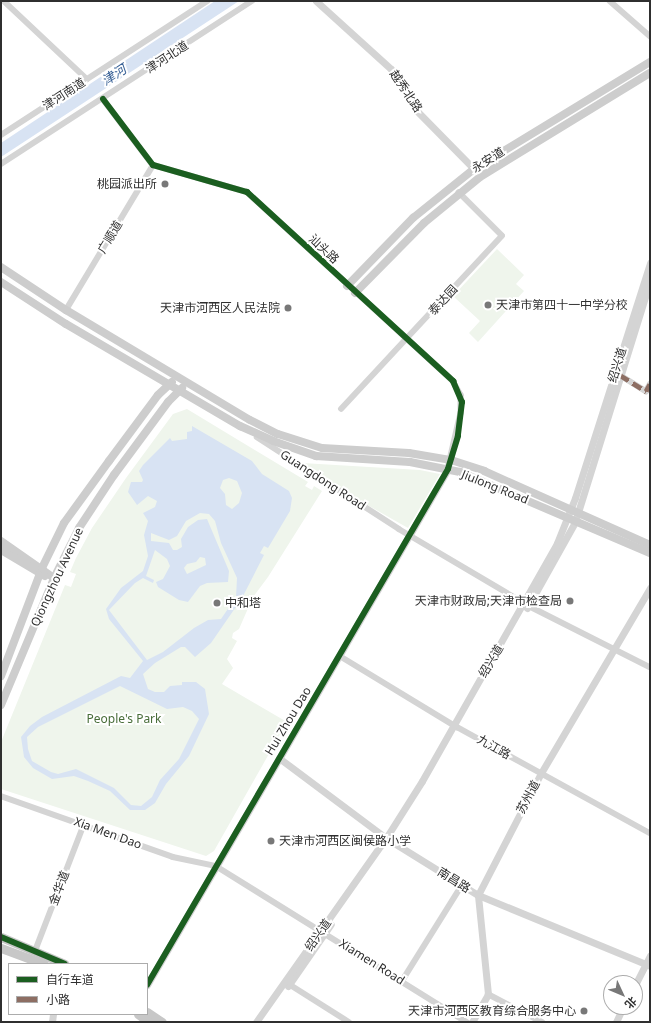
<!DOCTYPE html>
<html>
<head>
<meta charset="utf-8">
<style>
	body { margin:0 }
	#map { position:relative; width:651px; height:1023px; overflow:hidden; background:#fff; font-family:"Noto Sans","Noto Sans SC",sans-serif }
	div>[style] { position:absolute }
	.green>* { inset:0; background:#eff5ec }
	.water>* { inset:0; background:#d8e3f3 }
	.minor>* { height:5.5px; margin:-2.75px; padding:0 2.75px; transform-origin:2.75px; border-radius:2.75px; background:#d4d4d4 }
	.tertiary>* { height:7px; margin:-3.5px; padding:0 3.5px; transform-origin:3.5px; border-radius:3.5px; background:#d4d4d4 }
	.secondary>* { height:8px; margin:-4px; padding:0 4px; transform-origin:4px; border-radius:4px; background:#cdcdcd }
	.primary>* { height:9px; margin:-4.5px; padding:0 4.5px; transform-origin:4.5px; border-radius:4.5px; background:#c7c7c7 }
	.quiet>* { height:5px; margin-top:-2.5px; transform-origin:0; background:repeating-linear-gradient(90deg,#8d6e63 0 10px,transparent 0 15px) }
	.cycleway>* { height:6px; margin:-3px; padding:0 3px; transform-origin:3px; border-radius:3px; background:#1b5e20 }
	.dots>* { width:11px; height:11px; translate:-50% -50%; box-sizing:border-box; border:2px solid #fff; border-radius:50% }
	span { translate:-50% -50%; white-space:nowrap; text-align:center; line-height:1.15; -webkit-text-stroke:4px #fff; paint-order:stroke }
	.street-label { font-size:12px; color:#2f2f2f }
	.poi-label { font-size:12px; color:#2f2f2f }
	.right { translate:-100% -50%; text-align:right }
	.left { translate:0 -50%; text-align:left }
	.park-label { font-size:12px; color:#486d39 }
	.water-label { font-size:13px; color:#376096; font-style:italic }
	.frame { position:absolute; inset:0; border:2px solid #2f2f2f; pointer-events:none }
	.legend { position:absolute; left:8px; top:963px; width:140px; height:52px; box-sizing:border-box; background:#fff; border:1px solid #acacac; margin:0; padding:5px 7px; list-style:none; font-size:12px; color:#2f2f2f }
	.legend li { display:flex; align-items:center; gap:8px; height:20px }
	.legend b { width:20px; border:1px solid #acacac }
	.north { position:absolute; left:603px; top:975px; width:40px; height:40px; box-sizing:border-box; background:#fff; border:1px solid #acacac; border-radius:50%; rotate:134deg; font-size:11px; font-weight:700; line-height:16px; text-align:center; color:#2f2f2f }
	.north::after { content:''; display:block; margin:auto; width:14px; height:18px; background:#787878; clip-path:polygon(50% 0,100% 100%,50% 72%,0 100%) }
</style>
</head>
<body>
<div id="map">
	<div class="green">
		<i style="clip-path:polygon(497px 249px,524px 275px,516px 284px,524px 291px,478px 342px,469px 333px,480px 321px,453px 296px)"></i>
		<i style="clip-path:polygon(187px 409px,308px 482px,305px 486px,312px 490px,314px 486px,322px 491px,268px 577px,253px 597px,239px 629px,233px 633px,232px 638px,237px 641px,227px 659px,233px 668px,222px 684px,287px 722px,214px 851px,206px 856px,1px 789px,1px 742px,65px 585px,71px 587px,76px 574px,70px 572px,76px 558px,92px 528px,126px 478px,173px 414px)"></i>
		<i style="clip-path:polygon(302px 463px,420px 470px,440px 474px,408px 528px,341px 490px)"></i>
	</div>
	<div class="water">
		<i style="clip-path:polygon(215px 1px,239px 1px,1px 157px,1px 143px)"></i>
		<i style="clip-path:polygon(evenodd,192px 426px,252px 461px,262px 474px,289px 491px,292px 498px,290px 511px,268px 548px,264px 546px,260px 553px,264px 555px,242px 598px,211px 643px,195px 657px,185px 647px,181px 647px,155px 663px,143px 674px,148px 689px,155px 692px,164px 692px,170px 686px,182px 685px,182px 682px,196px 682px,205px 689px,209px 714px,189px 756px,166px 784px,155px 803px,145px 810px,130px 810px,110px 791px,88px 781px,74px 776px,52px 779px,33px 768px,24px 757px,21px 737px,30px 726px,42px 717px,121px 676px,130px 678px,143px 661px,109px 619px,106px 609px,121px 588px,143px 571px,148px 556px,144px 535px,148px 521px,143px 513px,155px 507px,157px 501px,148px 496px,137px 505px,128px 492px,131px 482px,142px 482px,143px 480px,139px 471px,143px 465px,170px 438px,172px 441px,187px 439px,187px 432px,192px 431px,192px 426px,229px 478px,237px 481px,242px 493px,239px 503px,232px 509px,226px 505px,225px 494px,220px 488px,223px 480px,229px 478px,192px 426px,200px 513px,209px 514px,215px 521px,221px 543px,237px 578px,236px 597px,221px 619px,208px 620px,194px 628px,163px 652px,147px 660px,109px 610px,135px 583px,143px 578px,153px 583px,154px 580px,146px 576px,155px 550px,167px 559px,170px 566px,163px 579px,156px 582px,158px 587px,179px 600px,188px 602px,200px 586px,207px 583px,228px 582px,229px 571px,207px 519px,198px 520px,188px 527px,181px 539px,182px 547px,177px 550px,173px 550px,169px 543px,151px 541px,151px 533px,169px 540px,177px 536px,186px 521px,200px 513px,192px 426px,200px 557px,205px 558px,206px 565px,187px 574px,184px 568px,187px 564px,196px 562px,200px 557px,192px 426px,120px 686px,167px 709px,183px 707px,192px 711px,199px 719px,179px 759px,160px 780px,152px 797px,141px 806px,131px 805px,114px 788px,76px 769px,58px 774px,51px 772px,32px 761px,28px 749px,27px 737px,38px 727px,120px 686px)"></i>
	</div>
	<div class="minor">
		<i style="left:4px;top:1px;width:114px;rotate:43.2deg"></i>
		<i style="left:610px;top:1px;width:53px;rotate:41.2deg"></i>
		<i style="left:103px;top:99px;width:83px;rotate:52.9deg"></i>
		<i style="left:153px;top:165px;width:98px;rotate:16deg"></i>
		<i style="left:247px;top:192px;width:280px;rotate:42.5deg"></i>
		<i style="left:453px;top:381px;width:16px;rotate:60deg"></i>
		<i style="left:461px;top:395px;width:18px;rotate:90deg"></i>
		<i style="left:461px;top:413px;width:57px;rotate:103.1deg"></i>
		<i style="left:1px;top:135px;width:246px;rotate:-33deg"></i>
		<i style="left:1px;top:164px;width:299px;rotate:-33deg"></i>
		<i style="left:66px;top:310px;width:169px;rotate:-59deg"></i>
		<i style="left:620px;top:375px;width:31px;rotate:32deg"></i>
		<i style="left:646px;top:391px;width:8px;rotate:-60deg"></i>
		<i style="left:341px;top:409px;width:236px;rotate:-47.1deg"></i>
		<i style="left:502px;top:236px;width:61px;rotate:-135deg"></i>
		<i style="left:257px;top:437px;width:169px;rotate:32.9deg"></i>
		<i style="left:399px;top:529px;width:151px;rotate:30.6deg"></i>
		<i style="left:529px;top:606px;width:136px;rotate:26.8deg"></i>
		<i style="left:340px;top:656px;width:137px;rotate:31.3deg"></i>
		<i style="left:457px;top:727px;width:220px;rotate:28.8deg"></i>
		<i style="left:1px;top:796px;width:182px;rotate:19.5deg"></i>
		<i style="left:173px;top:857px;width:44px;rotate:11.8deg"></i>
		<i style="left:216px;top:866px;width:296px;rotate:31.9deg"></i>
		<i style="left:35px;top:951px;width:136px;rotate:-68.9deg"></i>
		<i style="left:402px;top:981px;width:113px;rotate:-58deg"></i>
		<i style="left:289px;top:984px;width:71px;rotate:32.3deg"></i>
		<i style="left:488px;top:994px;width:61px;rotate:27.4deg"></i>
	</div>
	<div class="tertiary">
		<i style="left:316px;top:1px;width:101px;rotate:42.2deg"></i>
		<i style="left:391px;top:69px;width:47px;rotate:59deg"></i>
		<i style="left:415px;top:109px;width:84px;rotate:45.5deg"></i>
		<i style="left:527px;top:608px;width:98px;rotate:-60.8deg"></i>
		<i style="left:575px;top:522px;width:252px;rotate:-72.7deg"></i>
		<i style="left:279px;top:758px;width:134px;rotate:36.8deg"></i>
		<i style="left:386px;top:838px;width:108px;rotate:31.8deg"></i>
		<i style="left:478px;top:895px;width:186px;rotate:22.4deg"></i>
		<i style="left:147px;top:985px;width:597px;rotate:-59.74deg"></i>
		<i style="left:635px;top:985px;width:33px;rotate:-63deg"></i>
		<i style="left:288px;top:986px;width:75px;rotate:-55.3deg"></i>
		<i style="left:52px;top:1022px;width:8px;rotate:-83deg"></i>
		<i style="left:256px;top:1022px;width:225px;rotate:-54.8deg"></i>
		<i style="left:386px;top:838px;width:67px;rotate:-57.7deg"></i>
		<i style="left:422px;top:781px;width:274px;rotate:-60.4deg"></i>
		<i style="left:557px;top:543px;width:48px;rotate:-68.2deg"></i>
		<i style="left:575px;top:498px;width:247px;rotate:-72.3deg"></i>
		<i style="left:472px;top:1022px;width:32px;rotate:-60deg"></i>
		<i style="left:488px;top:994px;width:100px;rotate:-95.8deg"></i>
		<i style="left:478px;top:895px;width:137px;rotate:-62.7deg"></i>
		<i style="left:541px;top:773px;width:215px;rotate:-59.5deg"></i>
		<i style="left:616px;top:1022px;width:17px;rotate:-65deg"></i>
	</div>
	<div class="secondary">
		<i style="left:1px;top:267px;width:78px;rotate:33.5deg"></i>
		<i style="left:66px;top:310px;width:214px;rotate:30.9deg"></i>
		<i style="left:250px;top:420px;width:31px;rotate:27deg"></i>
		<i style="left:278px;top:434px;width:46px;rotate:17.7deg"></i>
		<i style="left:322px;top:448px;width:87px;rotate:3.3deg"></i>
		<i style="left:409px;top:453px;width:43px;rotate:9.5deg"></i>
		<i style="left:451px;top:460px;width:35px;rotate:18deg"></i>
		<i style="left:484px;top:471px;width:182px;rotate:24deg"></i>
		<i style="left:1px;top:282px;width:77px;rotate:32.9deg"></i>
		<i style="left:66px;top:324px;width:202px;rotate:30.4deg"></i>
		<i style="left:240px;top:426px;width:36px;rotate:24deg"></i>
		<i style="left:273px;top:441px;width:46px;rotate:19.2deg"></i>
		<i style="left:316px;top:456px;width:94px;rotate:3.7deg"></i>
		<i style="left:410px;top:462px;width:51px;rotate:11.3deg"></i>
		<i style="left:460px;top:472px;width:207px;rotate:23.1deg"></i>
		<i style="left:347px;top:286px;width:95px;rotate:-45.9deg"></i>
		<i style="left:413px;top:218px;width:78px;rotate:-38.8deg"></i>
		<i style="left:474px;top:169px;width:206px;rotate:-31.3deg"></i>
		<i style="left:355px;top:293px;width:98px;rotate:-45.4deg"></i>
		<i style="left:424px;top:223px;width:72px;rotate:-39.4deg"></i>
		<i style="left:480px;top:177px;width:199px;rotate:-31.5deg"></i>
		<i style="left:1px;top:541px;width:65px;rotate:34.9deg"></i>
		<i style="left:1px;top:550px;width:51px;rotate:30.6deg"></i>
		<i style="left:1px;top:676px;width:116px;rotate:-69.2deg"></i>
		<i style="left:42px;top:568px;width:50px;rotate:-63.9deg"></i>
		<i style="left:64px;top:523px;width:77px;rotate:-54deg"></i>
		<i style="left:109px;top:461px;width:82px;rotate:-53.4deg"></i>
		<i style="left:158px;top:395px;width:19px;rotate:-43deg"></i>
		<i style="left:1px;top:705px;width:138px;rotate:-67.3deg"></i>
		<i style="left:54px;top:578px;width:56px;rotate:-63.4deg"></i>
		<i style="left:79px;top:528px;width:64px;rotate:-56.6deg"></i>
		<i style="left:114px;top:475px;width:91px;rotate:-53.5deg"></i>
		<i style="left:168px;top:402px;width:20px;rotate:-45deg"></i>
	</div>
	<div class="primary">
		<i style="left:1px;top:937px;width:69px;rotate:22.9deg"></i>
		<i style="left:1px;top:948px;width:46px;rotate:20.4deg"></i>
		<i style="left:147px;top:1012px;width:18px;rotate:34deg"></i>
		<i style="left:138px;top:1014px;width:14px;rotate:36deg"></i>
	</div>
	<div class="quiet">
		<i style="left:620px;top:375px;width:31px;rotate:32deg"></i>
		<i style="left:646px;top:391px;width:8px;rotate:-60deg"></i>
	</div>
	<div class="cycleway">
		<i style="left:103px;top:99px;width:83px;rotate:52.9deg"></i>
		<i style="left:153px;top:165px;width:98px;rotate:16deg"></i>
		<i style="left:247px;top:192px;width:280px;rotate:42.5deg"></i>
		<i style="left:453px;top:381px;width:23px;rotate:67deg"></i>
		<i style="left:462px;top:402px;width:34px;rotate:97deg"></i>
		<i style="left:458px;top:436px;width:34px;rotate:107deg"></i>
		<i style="left:448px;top:469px;width:597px;rotate:120.26deg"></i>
		<i style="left:1px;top:937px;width:69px;rotate:22.9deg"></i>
	</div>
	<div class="dots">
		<i style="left:165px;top:184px;background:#787878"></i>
		<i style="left:488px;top:305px;background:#787878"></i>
		<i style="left:288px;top:308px;background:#787878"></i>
		<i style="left:570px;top:601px;background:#787878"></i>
		<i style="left:217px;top:603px;background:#787878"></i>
		<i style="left:271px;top:841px;background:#787878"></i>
		<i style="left:584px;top:1011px;background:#787878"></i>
	</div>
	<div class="street-label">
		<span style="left:167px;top:57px;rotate:-33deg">津河北道</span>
		<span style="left:406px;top:91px;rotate:56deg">越秀北路</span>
		<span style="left:64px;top:94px;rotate:-33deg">津河南道</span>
		<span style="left:488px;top:160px;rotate:-32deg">永安道</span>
		<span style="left:110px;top:237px;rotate:-59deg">广顺道</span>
		<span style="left:324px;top:249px;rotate:43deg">汕头路</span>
		<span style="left:443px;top:300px;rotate:-47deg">泰达园</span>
		<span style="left:617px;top:365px;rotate:-73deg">绍兴道</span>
		<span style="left:323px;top:480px;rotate:33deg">Guangdong Road</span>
		<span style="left:495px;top:487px;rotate:22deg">Jiulong Road</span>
		<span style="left:57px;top:577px;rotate:-65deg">Qiongzhou Avenue</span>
		<span style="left:491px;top:661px;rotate:-59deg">绍兴道</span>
		<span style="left:288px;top:721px;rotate:-59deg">Hui Zhou Dao</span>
		<span style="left:494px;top:747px;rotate:29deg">九江路</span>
		<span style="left:528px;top:797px;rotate:-62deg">苏州道</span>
		<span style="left:108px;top:833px;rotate:20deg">Xia Men Dao</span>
		<span style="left:454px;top:880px;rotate:32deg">南昌路</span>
		<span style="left:59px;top:888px;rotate:-69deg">金华道</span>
		<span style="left:318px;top:935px;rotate:-55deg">绍兴道</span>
		<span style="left:372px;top:962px;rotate:32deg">Xiamen Road</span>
	</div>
	<div class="poi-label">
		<span class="right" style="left:157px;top:184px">桃园派出所</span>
		<span class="left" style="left:496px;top:305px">天津市第四十一中学分校</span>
		<span class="right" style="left:280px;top:308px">天津市河西区人民法院</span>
		<span class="right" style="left:562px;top:601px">天津市财政局;天津市检查局</span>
		<span class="left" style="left:225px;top:603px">中和塔</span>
		<span class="left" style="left:279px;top:841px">天津市河西区闽侯路小学</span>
		<span class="right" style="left:576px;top:1011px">天津市河西区教育综合服务中心</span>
	</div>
	<div class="park-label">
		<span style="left:124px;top:719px">People's Park</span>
	</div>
	<div class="water-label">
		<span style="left:114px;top:75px;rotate:-33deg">津河</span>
	</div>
	<div class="frame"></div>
	<ul class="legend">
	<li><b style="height:5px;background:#1b5e20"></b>自行车道</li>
	<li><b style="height:5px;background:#8d6e63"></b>小路</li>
	</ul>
	<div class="north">北</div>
</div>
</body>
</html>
